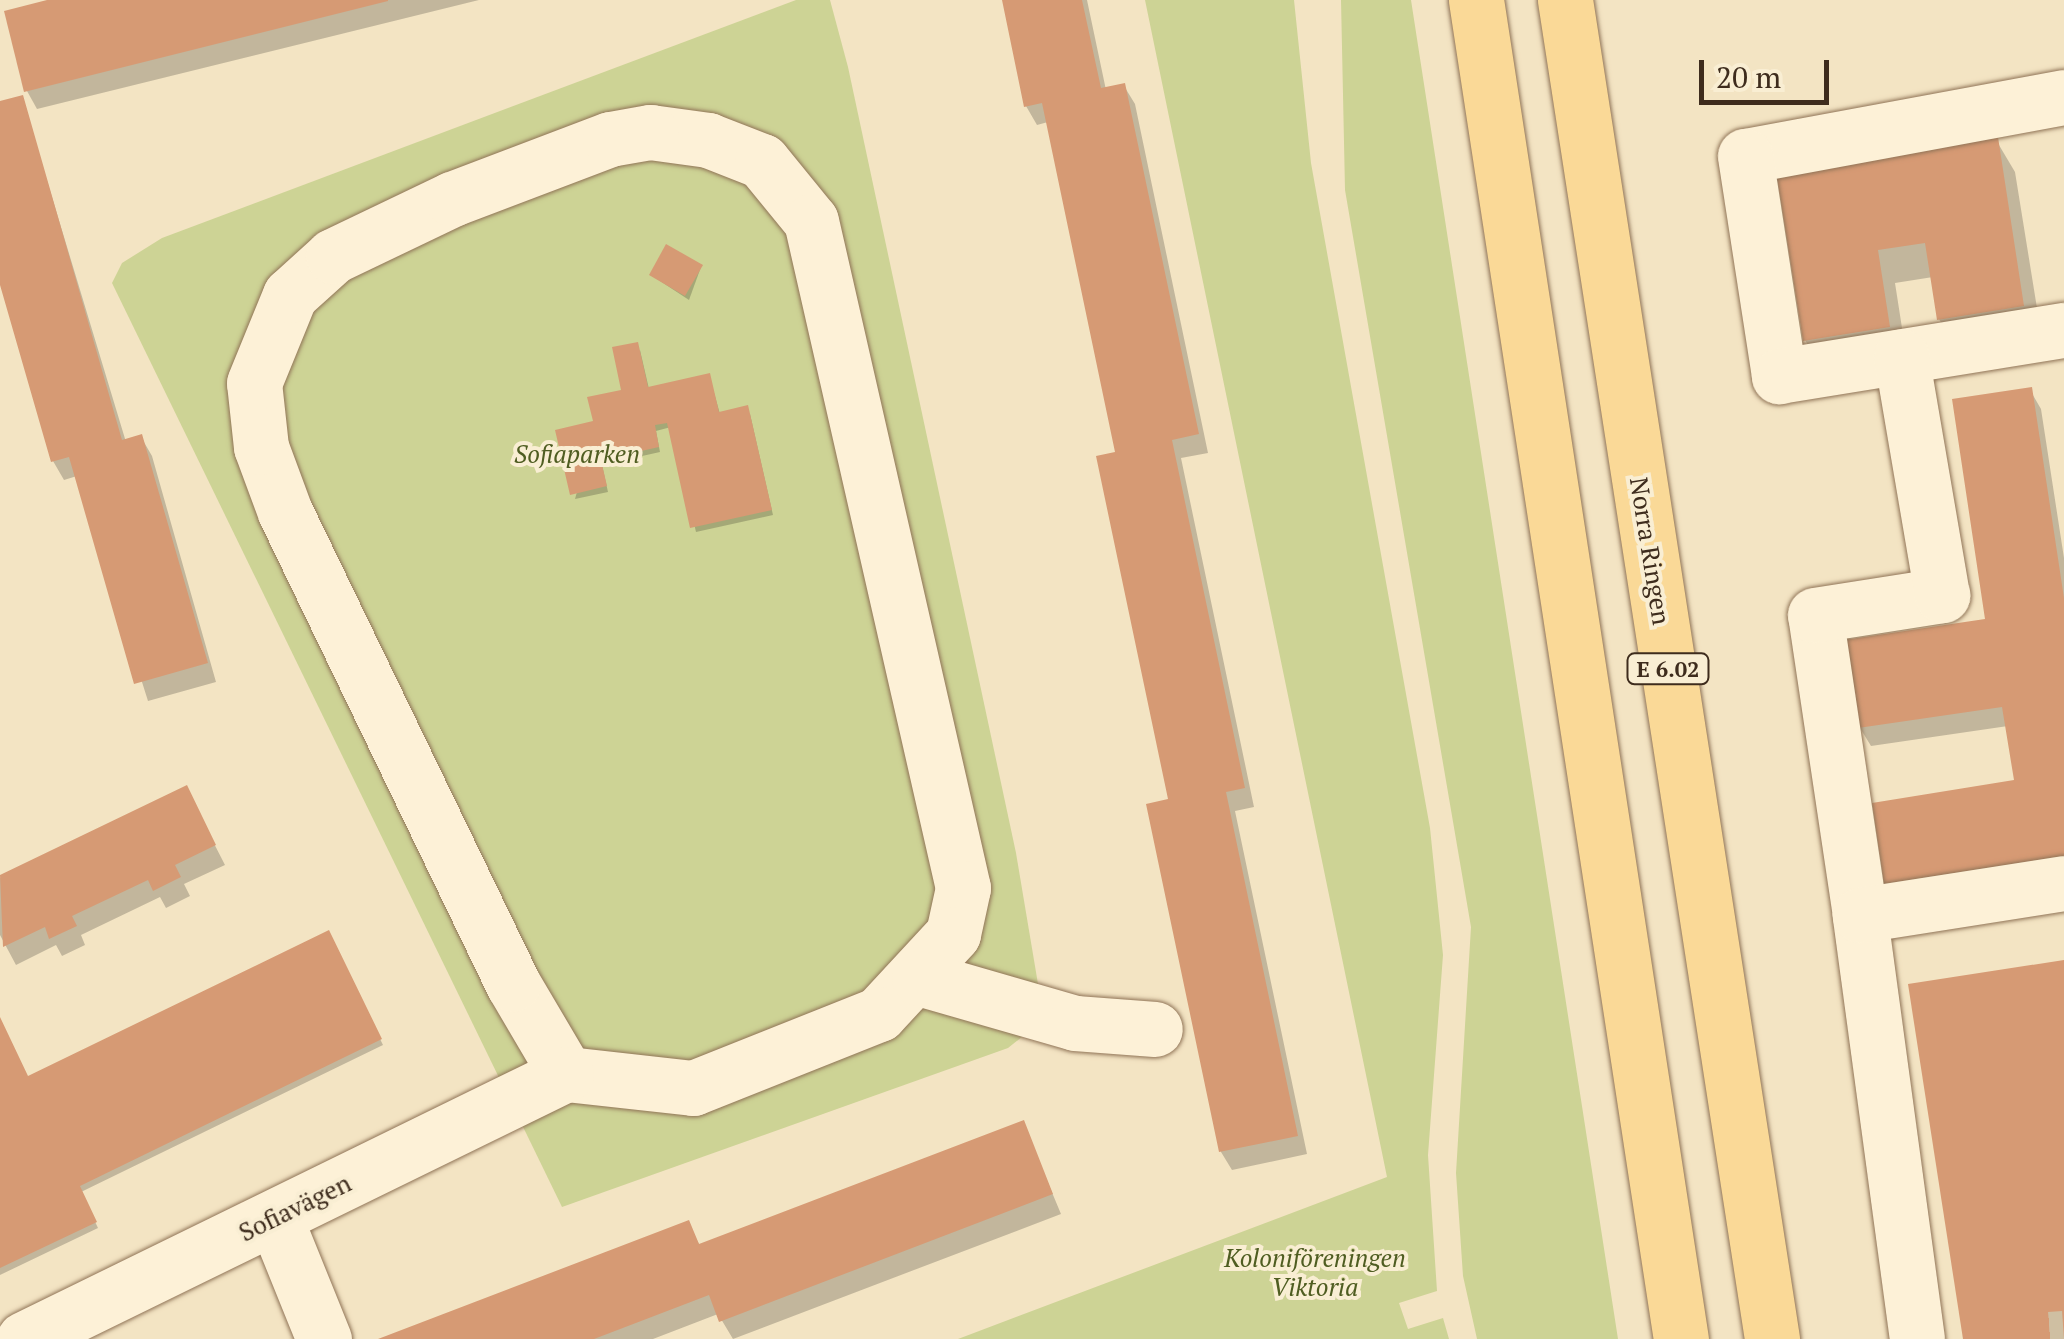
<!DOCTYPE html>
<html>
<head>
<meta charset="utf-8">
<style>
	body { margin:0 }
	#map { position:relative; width:2064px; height:1339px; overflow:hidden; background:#f3e4c3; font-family:"PT Serif",serif }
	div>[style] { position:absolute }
	.green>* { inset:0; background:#cdd395 }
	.shadow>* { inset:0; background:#0003 }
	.building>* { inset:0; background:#d69a74 }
	.minor-tunnel>* { height:55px; margin-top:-27.5px; transform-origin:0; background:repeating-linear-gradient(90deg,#cfbfa2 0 55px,transparent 0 83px) }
	.roads { filter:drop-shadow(0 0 2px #907457) drop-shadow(0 0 2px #907457) }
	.minor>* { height:55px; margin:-27.5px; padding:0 27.5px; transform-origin:27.5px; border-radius:27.5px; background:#fdf1d7 }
	.major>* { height:55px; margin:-27.5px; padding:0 27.5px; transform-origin:27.5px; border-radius:27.5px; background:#fad997 }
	span { translate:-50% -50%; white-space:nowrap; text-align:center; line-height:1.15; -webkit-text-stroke:8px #f9eed3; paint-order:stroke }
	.shield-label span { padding:2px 8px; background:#f9eed3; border:2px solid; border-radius:8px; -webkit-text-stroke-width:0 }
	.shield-label { font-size:22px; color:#3e2c1d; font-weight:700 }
	.park-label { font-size:25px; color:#4f5d21; font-style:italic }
	.street-label { font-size:25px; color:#3e2c1d }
	.scale { position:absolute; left:1699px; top:60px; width:130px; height:45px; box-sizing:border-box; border:5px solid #3e2c1d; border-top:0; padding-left:12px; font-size:30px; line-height:35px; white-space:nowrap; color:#3e2c1d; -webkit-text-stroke:8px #f9eed3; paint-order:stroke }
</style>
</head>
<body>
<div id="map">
	<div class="green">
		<i style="clip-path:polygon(796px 0,830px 0,848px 67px,1016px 853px,1039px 990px,1027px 1033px,1008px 1048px,562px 1207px,112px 283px,122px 263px,162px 238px)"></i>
		<i style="clip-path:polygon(1145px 0,1294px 0,1311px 163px,1430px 828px,1443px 955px,1428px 1155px,1437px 1291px,1399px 1303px,1408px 1329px,1443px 1318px,1449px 1339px,958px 1339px,1387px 1177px)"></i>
		<i style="clip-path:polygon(1341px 0,1411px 0,1618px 1339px,1477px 1339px,1463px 1276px,1456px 1173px,1471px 927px,1345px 190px)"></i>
	</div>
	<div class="shadow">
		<i style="clip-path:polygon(57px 0,479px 0,37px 109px,27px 91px)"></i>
		<i style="clip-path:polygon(1004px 0,1087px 0,1106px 90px,1124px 86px,1135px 104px,1208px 453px,1181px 458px,1254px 807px,1235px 811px,1307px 1154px,1232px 1170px,1221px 1152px,1148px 806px,1171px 801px,1118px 454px,1048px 122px,1037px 125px,1026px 106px)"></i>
		<i style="clip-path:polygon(22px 98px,126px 442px,141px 437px,152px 456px,216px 682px,148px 701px,77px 476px,64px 480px,53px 461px,0 276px,0 104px)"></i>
		<i style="clip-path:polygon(1996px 140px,2015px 172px,2042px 339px,1958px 352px,1939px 319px,1933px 277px,1895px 283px,1907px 360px,1824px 373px,1805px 340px,1779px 174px)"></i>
		<i style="clip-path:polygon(701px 267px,689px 300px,651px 275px)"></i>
		<i style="clip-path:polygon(640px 350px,649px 389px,709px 375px,720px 414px,750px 414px,773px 515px,696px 532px,671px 427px,656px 431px,660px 452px,602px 465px,608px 492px,575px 499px,596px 423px,624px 391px)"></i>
		<i style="clip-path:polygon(2030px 390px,2041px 409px,2064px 558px,2064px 853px,2017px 782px,2008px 726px,1871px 746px,1860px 728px,1988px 621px)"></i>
		<i style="clip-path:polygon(186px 789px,225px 865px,184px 884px,190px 896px,166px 908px,160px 897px,81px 935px,85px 945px,62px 956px,56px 945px,16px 965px,0 935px,0 878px)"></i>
		<i style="clip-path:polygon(328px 933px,383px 1045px,81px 1192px,98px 1228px,0 1275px,0 1022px,28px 1079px)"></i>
		<i style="clip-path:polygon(1023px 1123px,1061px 1214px,733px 1339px,718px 1314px,653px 1339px,385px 1339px,688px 1223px,700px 1246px)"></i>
	</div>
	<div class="building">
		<i style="clip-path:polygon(47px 0,388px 0,388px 1px,24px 92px,4px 11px)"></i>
		<i style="clip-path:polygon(1002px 0,1082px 0,1101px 88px,1125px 83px,1199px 434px,1172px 440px,1245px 788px,1226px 792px,1298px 1136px,1219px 1152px,1146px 804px,1168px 799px,1096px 456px,1115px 452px,1042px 103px,1024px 107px)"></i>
		<i style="clip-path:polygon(23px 95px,122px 440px,142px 434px,208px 663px,134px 684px,69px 457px,51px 462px,0 285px,0 101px)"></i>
		<i style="clip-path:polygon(1998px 137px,2024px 306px,1937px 320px,1925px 243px,1878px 250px,1890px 327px,1803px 341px,1776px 171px)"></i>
		<i style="clip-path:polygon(666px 244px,703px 265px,685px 296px,649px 275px)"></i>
		<i style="clip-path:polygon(638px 342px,648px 387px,710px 373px,719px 412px,748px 405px,772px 510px,690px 528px,667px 423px,655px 425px,659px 447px,601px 460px,607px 486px,570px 495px,555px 430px,593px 421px,587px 397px,621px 390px,612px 347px)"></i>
		<i style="clip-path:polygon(2032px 387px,2064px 598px,2064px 856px,1884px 884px,1872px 803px,2014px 780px,2002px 707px,1858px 728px,1844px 640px,1985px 619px,1952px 399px)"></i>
		<i style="clip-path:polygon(187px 785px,216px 845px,175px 865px,181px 877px,153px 891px,148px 880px,72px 916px,77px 926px,49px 939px,45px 927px,3px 947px,0 875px)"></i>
		<i style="clip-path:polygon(329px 930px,382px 1039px,80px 1186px,97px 1222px,0 1268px,0 1017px,28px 1076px)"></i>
		<i style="clip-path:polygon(2064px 960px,2064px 1339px,1963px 1339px,1908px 984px)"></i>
		<i style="clip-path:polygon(1024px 1120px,1053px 1194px,719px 1322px,709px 1295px,594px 1339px,378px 1339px,689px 1220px,699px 1244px)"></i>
	</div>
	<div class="minor-tunnel">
		<i style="left:2050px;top:1339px;width:14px;rotate:-4deg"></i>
	</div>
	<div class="roads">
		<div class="minor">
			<i style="left:2064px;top:97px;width:324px;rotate:169.5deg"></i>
			<i style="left:1745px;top:156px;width:223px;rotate:81.2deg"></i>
			<i style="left:1779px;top:376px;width:289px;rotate:-9.2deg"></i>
			<i style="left:650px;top:132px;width:59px;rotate:7.9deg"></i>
			<i style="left:708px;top:140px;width:58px;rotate:21.3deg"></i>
			<i style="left:762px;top:161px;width:77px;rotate:50.8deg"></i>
			<i style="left:811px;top:221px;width:684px;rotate:77.16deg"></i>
			<i style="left:963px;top:888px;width:47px;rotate:102.3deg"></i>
			<i style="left:953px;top:934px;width:109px;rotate:132.8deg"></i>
			<i style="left:879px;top:1014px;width:200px;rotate:158.3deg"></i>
			<i style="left:693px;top:1088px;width:128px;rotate:-173.7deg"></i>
			<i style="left:566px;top:1074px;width:104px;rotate:-120.5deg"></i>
			<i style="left:513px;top:984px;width:524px;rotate:-115.78deg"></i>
			<i style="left:285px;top:512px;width:69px;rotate:-110.3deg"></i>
			<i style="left:261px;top:447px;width:64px;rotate:-96.2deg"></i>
			<i style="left:254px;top:383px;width:95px;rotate:-67.8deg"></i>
			<i style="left:290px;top:295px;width:58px;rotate:-42.2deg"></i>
			<i style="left:333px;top:256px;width:132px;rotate:-25.6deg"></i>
			<i style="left:452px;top:199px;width:169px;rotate:-20.8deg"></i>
			<i style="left:610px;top:139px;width:41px;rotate:-9.9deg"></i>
			<i style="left:1860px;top:915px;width:303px;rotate:-98.5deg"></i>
			<i style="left:1815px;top:615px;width:129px;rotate:-8.9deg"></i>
			<i style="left:1942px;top:595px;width:242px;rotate:-99.7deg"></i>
			<i style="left:919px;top:978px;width:162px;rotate:16.1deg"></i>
			<i style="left:1075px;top:1023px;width:80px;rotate:4.3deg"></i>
			<i style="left:275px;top:1218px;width:131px;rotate:68deg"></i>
			<i style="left:24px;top:1339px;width:603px;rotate:-26.06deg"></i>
			<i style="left:1917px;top:1339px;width:428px;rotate:-97.7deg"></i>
			<i style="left:1860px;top:915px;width:206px;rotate:-8.9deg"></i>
		</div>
		<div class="major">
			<i style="left:1476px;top:0;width:1355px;rotate:81.3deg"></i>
			<i style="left:1565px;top:0;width:1355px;rotate:81.21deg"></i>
		</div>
	</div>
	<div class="shield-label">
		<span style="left:1668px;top:669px">E 6.02</span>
	</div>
	<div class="park-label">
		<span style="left:577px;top:454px">Sofiaparken</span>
		<span style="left:1315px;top:1273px">Koloniföreningen<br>Viktoria</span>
	</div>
	<div class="street-label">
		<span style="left:1650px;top:551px;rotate:81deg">Norra Ringen</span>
		<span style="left:295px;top:1208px;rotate:-26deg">Sofiavägen</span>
	</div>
	<div class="scale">20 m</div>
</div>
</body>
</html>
